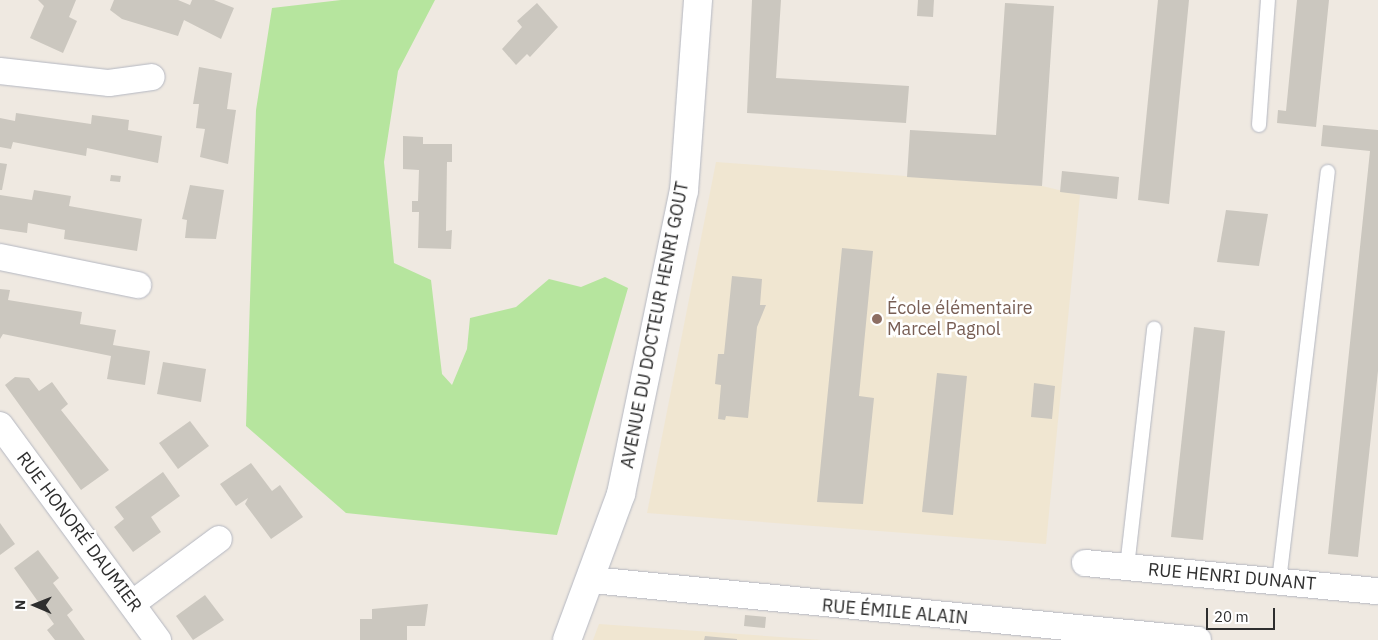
<!DOCTYPE html>
<html>
<head>
<meta charset="utf-8">
<style>
	body { margin:0 }
	#map { position:relative; width:1378px; height:640px; overflow:hidden; background:#efe9e1; font-family:"IBM Plex Sans",sans-serif }
	div>[style] { position:absolute }
	.education>* { inset:0; background:#f0e6d1 }
	.green>* { inset:0; background:#b6e59e }
	.building>* { inset:0; background:#cbc7bf }
	.roads { filter:drop-shadow(0 0 1px #b4b7c1) drop-shadow(0 0 1px #b4b7c1) }
	.lane>* { height:14px; margin:-7px; padding:0 7px; transform-origin:7px; border-radius:7px; background:#fff }
	.street>* { height:26px; margin:-13px; padding:0 13px; transform-origin:13px; border-radius:13px; background:#fff }
	.secondary>* { height:28px; margin:-14px; padding:0 14px; transform-origin:14px; border-radius:14px; background:#fff }
	.dots>* { width:14px; height:14px; translate:-50% -50%; box-sizing:border-box; border:2px solid #fff; border-radius:50% }
	span { translate:-50% -50%; white-space:nowrap; text-align:center; line-height:1.15; -webkit-text-stroke:5px #fff; paint-order:stroke }
	.education-label { font-size:18px; color:#785e54 }
	.left { translate:0 -50%; text-align:left }
	.street-label { font-size:18px; color:#2e2e2e }
	.north { position:absolute; left:10px; top:580px; width:50px; height:50px; -webkit-text-stroke:4px #fff; paint-order:stroke; rotate:271deg; font-size:14px; font-weight:700; line-height:20px; text-align:center; color:#2e2e2e }
	.north::after { content:''; display:block; margin:auto; width:18px; height:22px; background:#2e2e2e; clip-path:polygon(50% 0,100% 100%,50% 72%,0 100%) }
	.scale { position:absolute; left:1206px; top:608px; width:69px; height:22px; box-sizing:border-box; border:2px solid #2e2e2e; border-top:0; padding-left:6px; font-size:15px; line-height:18px; white-space:nowrap; color:#2e2e2e; -webkit-text-stroke:4px #fff; paint-order:stroke }
</style>
</head>
<body>
<div id="map">
	<div class="education">
		<i style="clip-path:polygon(716px 162px,1042px 186px,1080px 195px,1046px 544px,647px 513px)"></i>
		<i style="clip-path:polygon(599px 624px,822px 640px,593px 640px)"></i>
	</div>
	<div class="green">
		<i style="clip-path:polygon(341px 0,435px 0,398px 71px,384px 162px,394px 263px,431px 280px,442px 374px,452px 385px,467px 349px,470px 318px,516px 307px,549px 279px,581px 287px,605px 277px,628px 288px,557px 535px,346px 513px,246px 426px,256px 110px,272px 8px)"></i>
	</div>
	<div class="building">
		<i style="clip-path:polygon(38px 0,76px 0,69px 17px,77px 21px,63px 53px,30px 38px,44px 6px)"></i>
		<i style="clip-path:polygon(114px 0,178px 0,190px 5px,192px 0,214px 0,234px 8px,221px 39px,184px 20px,178px 36px,122px 19px,110px 10px)"></i>
		<i style="clip-path:polygon(752px 0,781px 0,776px 78px,909px 86px,906px 123px,747px 113px)"></i>
		<i style="clip-path:polygon(918px 0,934px 0,933px 17px,917px 16px)"></i>
		<i style="clip-path:polygon(1158px 0,1189px 0,1169px 204px,1138px 200px)"></i>
		<i style="clip-path:polygon(1297px 0,1329px 0,1316px 127px,1277px 123px,1278px 110px,1286px 111px)"></i>
		<i style="clip-path:polygon(537px 3px,558px 27px,530px 57px,527px 54px,516px 65px,502px 49px,522px 27px,517px 21px)"></i>
		<i style="clip-path:polygon(1005px 3px,1054px 6px,1042px 186px,907px 177px,910px 130px,996px 135px)"></i>
		<i style="clip-path:polygon(199px 67px,232px 73px,227px 109px,236px 110px,228px 164px,200px 157px,205px 129px,196px 128px,199px 104px,193px 104px)"></i>
		<i style="clip-path:polygon(16px 113px,91px 124px,92px 115px,129px 120px,128px 130px,162px 136px,158px 163px,87px 148px,86px 156px,13px 142px,11px 149px,0 147px,0 118px,15px 121px)"></i>
		<i style="clip-path:polygon(1323px 125px,1378px 130px,1378px 371px,1358px 557px,1328px 554px,1370px 151px,1321px 146px)"></i>
		<i style="clip-path:polygon(403px 136px,423px 137px,423px 144px,452px 144px,452px 162px,447px 162px,446px 231px,452px 230px,451px 249px,418px 248px,419px 212px,412px 212px,412px 201px,418px 201px,419px 170px,403px 169px)"></i>
		<i style="clip-path:polygon(0 163px,7px 164px,2px 190px,0 190px)"></i>
		<i style="clip-path:polygon(1062px 171px,1119px 177px,1117px 199px,1060px 192px)"></i>
		<i style="clip-path:polygon(111px 175px,121px 176px,120px 182px,110px 181px)"></i>
		<i style="clip-path:polygon(190px 185px,224px 190px,216px 239px,185px 238px,187px 220px,182px 219px)"></i>
		<i style="clip-path:polygon(34px 190px,71px 196px,69px 206px,142px 219px,137px 251px,64px 239px,65px 230px,28px 223px,27px 233px,0 229px,0 195px,32px 200px)"></i>
		<i style="clip-path:polygon(1226px 210px,1268px 214px,1259px 266px,1217px 262px)"></i>
		<i style="clip-path:polygon(842px 248px,873px 251px,859px 396px,874px 398px,863px 504px,817px 502px)"></i>
		<i style="clip-path:polygon(732px 276px,762px 279px,760px 305px,766px 305px,757px 327px,748px 418px,726px 416px,725px 420px,718px 419px,721px 385px,715px 384px,718px 354px,724px 354px)"></i>
		<i style="clip-path:polygon(0 289px,10px 290px,8px 300px,82px 312px,80px 324px,116px 330px,113px 345px,150px 351px,145px 385px,107px 379px,111px 356px,3px 334px,0 339px)"></i>
		<i style="clip-path:polygon(1194px 327px,1225px 331px,1203px 540px,1171px 537px)"></i>
		<i style="clip-path:polygon(163px 362px,206px 369px,201px 402px,157px 394px)"></i>
		<i style="clip-path:polygon(937px 373px,967px 376px,953px 515px,922px 512px)"></i>
		<i style="clip-path:polygon(15px 377px,29px 378px,39px 391px,52px 382px,68px 404px,61px 410px,109px 470px,81px 490px,5px 385px)"></i>
		<i style="clip-path:polygon(1034px 383px,1055px 386px,1052px 419px,1031px 417px)"></i>
		<i style="clip-path:polygon(190px 421px,209px 446px,178px 469px,159px 443px)"></i>
		<i style="clip-path:polygon(251px 463px,272px 491px,280px 485px,303px 517px,271px 539px,245px 504px,248px 498px,236px 506px,220px 484px)"></i>
		<i style="clip-path:polygon(163px 472px,180px 496px,151px 517px,161px 532px,133px 552px,114px 527px,124px 519px,115px 507px)"></i>
		<i style="clip-path:polygon(0 523px,15px 544px,0 555px)"></i>
		<i style="clip-path:polygon(38px 550px,59px 578px,53px 583px,73px 610px,67px 615px,85px 640px,55px 640px,47px 630px,54px 624px,14px 568px)"></i>
		<i style="clip-path:polygon(205px 595px,224px 620px,193px 640px,176px 616px)"></i>
		<i style="clip-path:polygon(428px 604px,425px 626px,407px 626px,407px 640px,360px 640px,360px 619px,372px 619px,372px 609px)"></i>
		<i style="clip-path:polygon(745px 615px,766px 617px,765px 628px,744px 626px)"></i>
		<i style="clip-path:polygon(705px 636px,737px 639px,737px 640px,704px 640px)"></i>
	</div>
	<div class="roads">
		<div class="lane">
			<i style="left:1259px;top:125px;width:125px;rotate:-85.9deg"></i>
			<i style="left:1127px;top:567px;width:240px;rotate:-83.5deg"></i>
			<i style="left:1279px;top:581px;width:412px;rotate:-83.2deg"></i>
		</div>
		<div class="street">
			<i style="left:0;top:71px;width:110px;rotate:6.3deg"></i>
			<i style="left:109px;top:83px;width:43px;rotate:-7.9deg"></i>
			<i style="left:0;top:257px;width:141px;rotate:11.5deg"></i>
			<i style="left:0;top:425px;width:267px;rotate:53.7deg"></i>
			<i style="left:1085px;top:563px;width:294px;rotate:5.5deg"></i>
			<i style="left:592px;top:580px;width:609px;rotate:5.65deg"></i>
			<i style="left:133px;top:603px;width:107px;rotate:-36.7deg"></i>
		</div>
		<div class="secondary">
			<i style="left:567px;top:640px;width:156px;rotate:-69.7deg"></i>
			<i style="left:621px;top:494px;width:309px;rotate:-78.3deg"></i>
			<i style="left:684px;top:191px;width:192px;rotate:-85.8deg"></i>
		</div>
	</div>
	<div class="dots">
		<i style="left:877px;top:319px;background:#8d6e63"></i>
	</div>
	<div class="education-label">
		<span class="left" style="left:887px;top:319px">École élémentaire<br>Marcel Pagnol</span>
	</div>
	<div class="street-label">
		<span style="left:655px;top:325px;rotate:-79deg">AVENUE DU DOCTEUR HENRI GOUT</span>
		<span style="left:79px;top:532px;rotate:53deg">RUE HONORÉ DAUMIER</span>
		<span style="left:1232px;top:577px;rotate:5deg">RUE HENRI DUNANT</span>
		<span style="left:895px;top:612px;rotate:5deg">RUE ÉMILE ALAIN</span>
	</div>
	<div class="north">N</div>
	<div class="scale">20 m</div>
</div>
</body>
</html>
